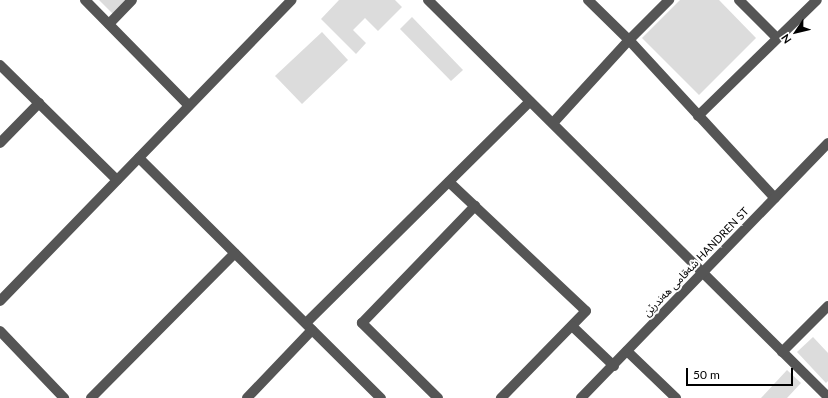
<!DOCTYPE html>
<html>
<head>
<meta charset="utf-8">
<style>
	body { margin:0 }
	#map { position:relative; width:828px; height:398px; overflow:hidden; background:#fff; font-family:Lato,"Noto Sans Arabic",sans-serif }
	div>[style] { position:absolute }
	.green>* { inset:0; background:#dcdcdc }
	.minor>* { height:10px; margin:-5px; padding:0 5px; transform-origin:5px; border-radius:5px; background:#555 }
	span { translate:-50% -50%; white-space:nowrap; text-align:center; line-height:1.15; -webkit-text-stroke:4px #fff; paint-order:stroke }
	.street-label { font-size:11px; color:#000 }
	.north { position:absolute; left:776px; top:12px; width:40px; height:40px; -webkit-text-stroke:3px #fff; paint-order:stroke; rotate:235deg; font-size:11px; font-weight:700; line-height:16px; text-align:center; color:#000 }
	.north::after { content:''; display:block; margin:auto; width:14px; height:18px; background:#000; clip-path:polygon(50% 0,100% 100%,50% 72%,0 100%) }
	.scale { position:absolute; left:686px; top:368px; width:107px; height:18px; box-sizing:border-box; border:2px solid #000; border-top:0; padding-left:5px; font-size:12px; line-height:14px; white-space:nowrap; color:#000; -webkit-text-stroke:3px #fff; paint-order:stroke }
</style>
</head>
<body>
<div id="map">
	<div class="green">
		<i style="clip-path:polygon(99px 0,128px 0,114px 15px)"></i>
		<i style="clip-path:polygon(339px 0,395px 0,402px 7px,378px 31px,365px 18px,353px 30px,366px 43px,356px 54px,321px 19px)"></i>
		<i style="clip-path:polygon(680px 0,719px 0,756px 38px,699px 95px,642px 38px)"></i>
		<i style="clip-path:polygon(412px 17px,463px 70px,451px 81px,400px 29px)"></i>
		<i style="clip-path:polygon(322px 32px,348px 60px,302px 104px,275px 76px)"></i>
		<i style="clip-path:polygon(813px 337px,828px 353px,828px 381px,826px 383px,797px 352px)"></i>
		<i style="clip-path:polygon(787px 370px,801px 383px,787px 398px,761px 398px)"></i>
	</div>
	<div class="minor">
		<i style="left:85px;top:0;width:148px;rotate:45.5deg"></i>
		<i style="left:428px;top:0;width:564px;rotate:44.78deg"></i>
		<i style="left:588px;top:0;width:57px;rotate:44.3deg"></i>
		<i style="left:629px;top:40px;width:215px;rotate:47.3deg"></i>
		<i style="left:739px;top:0;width:54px;rotate:45deg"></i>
		<i style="left:109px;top:24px;width:33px;rotate:-46deg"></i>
		<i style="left:0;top:65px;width:164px;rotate:44.5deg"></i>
		<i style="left:698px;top:116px;width:166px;rotate:-44.3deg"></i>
		<i style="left:553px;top:123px;width:113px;rotate:-47.5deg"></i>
		<i style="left:629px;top:40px;width:57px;rotate:-45deg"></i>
		<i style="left:0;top:143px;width:56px;rotate:-45.7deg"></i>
		<i style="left:139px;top:158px;width:341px;rotate:44.8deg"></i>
		<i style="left:449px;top:182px;width:188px;rotate:43.3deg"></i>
		<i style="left:586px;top:311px;width:122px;rotate:134.3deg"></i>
		<i style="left:0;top:301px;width:419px;rotate:-45.9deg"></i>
		<i style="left:306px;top:323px;width:315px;rotate:-44.7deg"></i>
		<i style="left:572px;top:326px;width:58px;rotate:43.6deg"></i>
		<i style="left:0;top:331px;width:93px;rotate:46.3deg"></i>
		<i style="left:627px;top:351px;width:68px;rotate:43.8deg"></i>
		<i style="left:782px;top:352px;width:65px;rotate:-45deg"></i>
		<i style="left:91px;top:398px;width:204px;rotate:-45.2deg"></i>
		<i style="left:247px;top:398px;width:94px;rotate:-46.3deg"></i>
		<i style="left:438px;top:398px;width:107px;rotate:-135.4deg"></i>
		<i style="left:362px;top:323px;width:163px;rotate:-46deg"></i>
		<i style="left:581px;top:398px;width:355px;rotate:-45.9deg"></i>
	</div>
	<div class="street-label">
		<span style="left:696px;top:262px;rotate:-46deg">شەقامی هەندرێن HANDREN ST</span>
	</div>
	<div class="north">N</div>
	<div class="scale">50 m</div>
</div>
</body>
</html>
